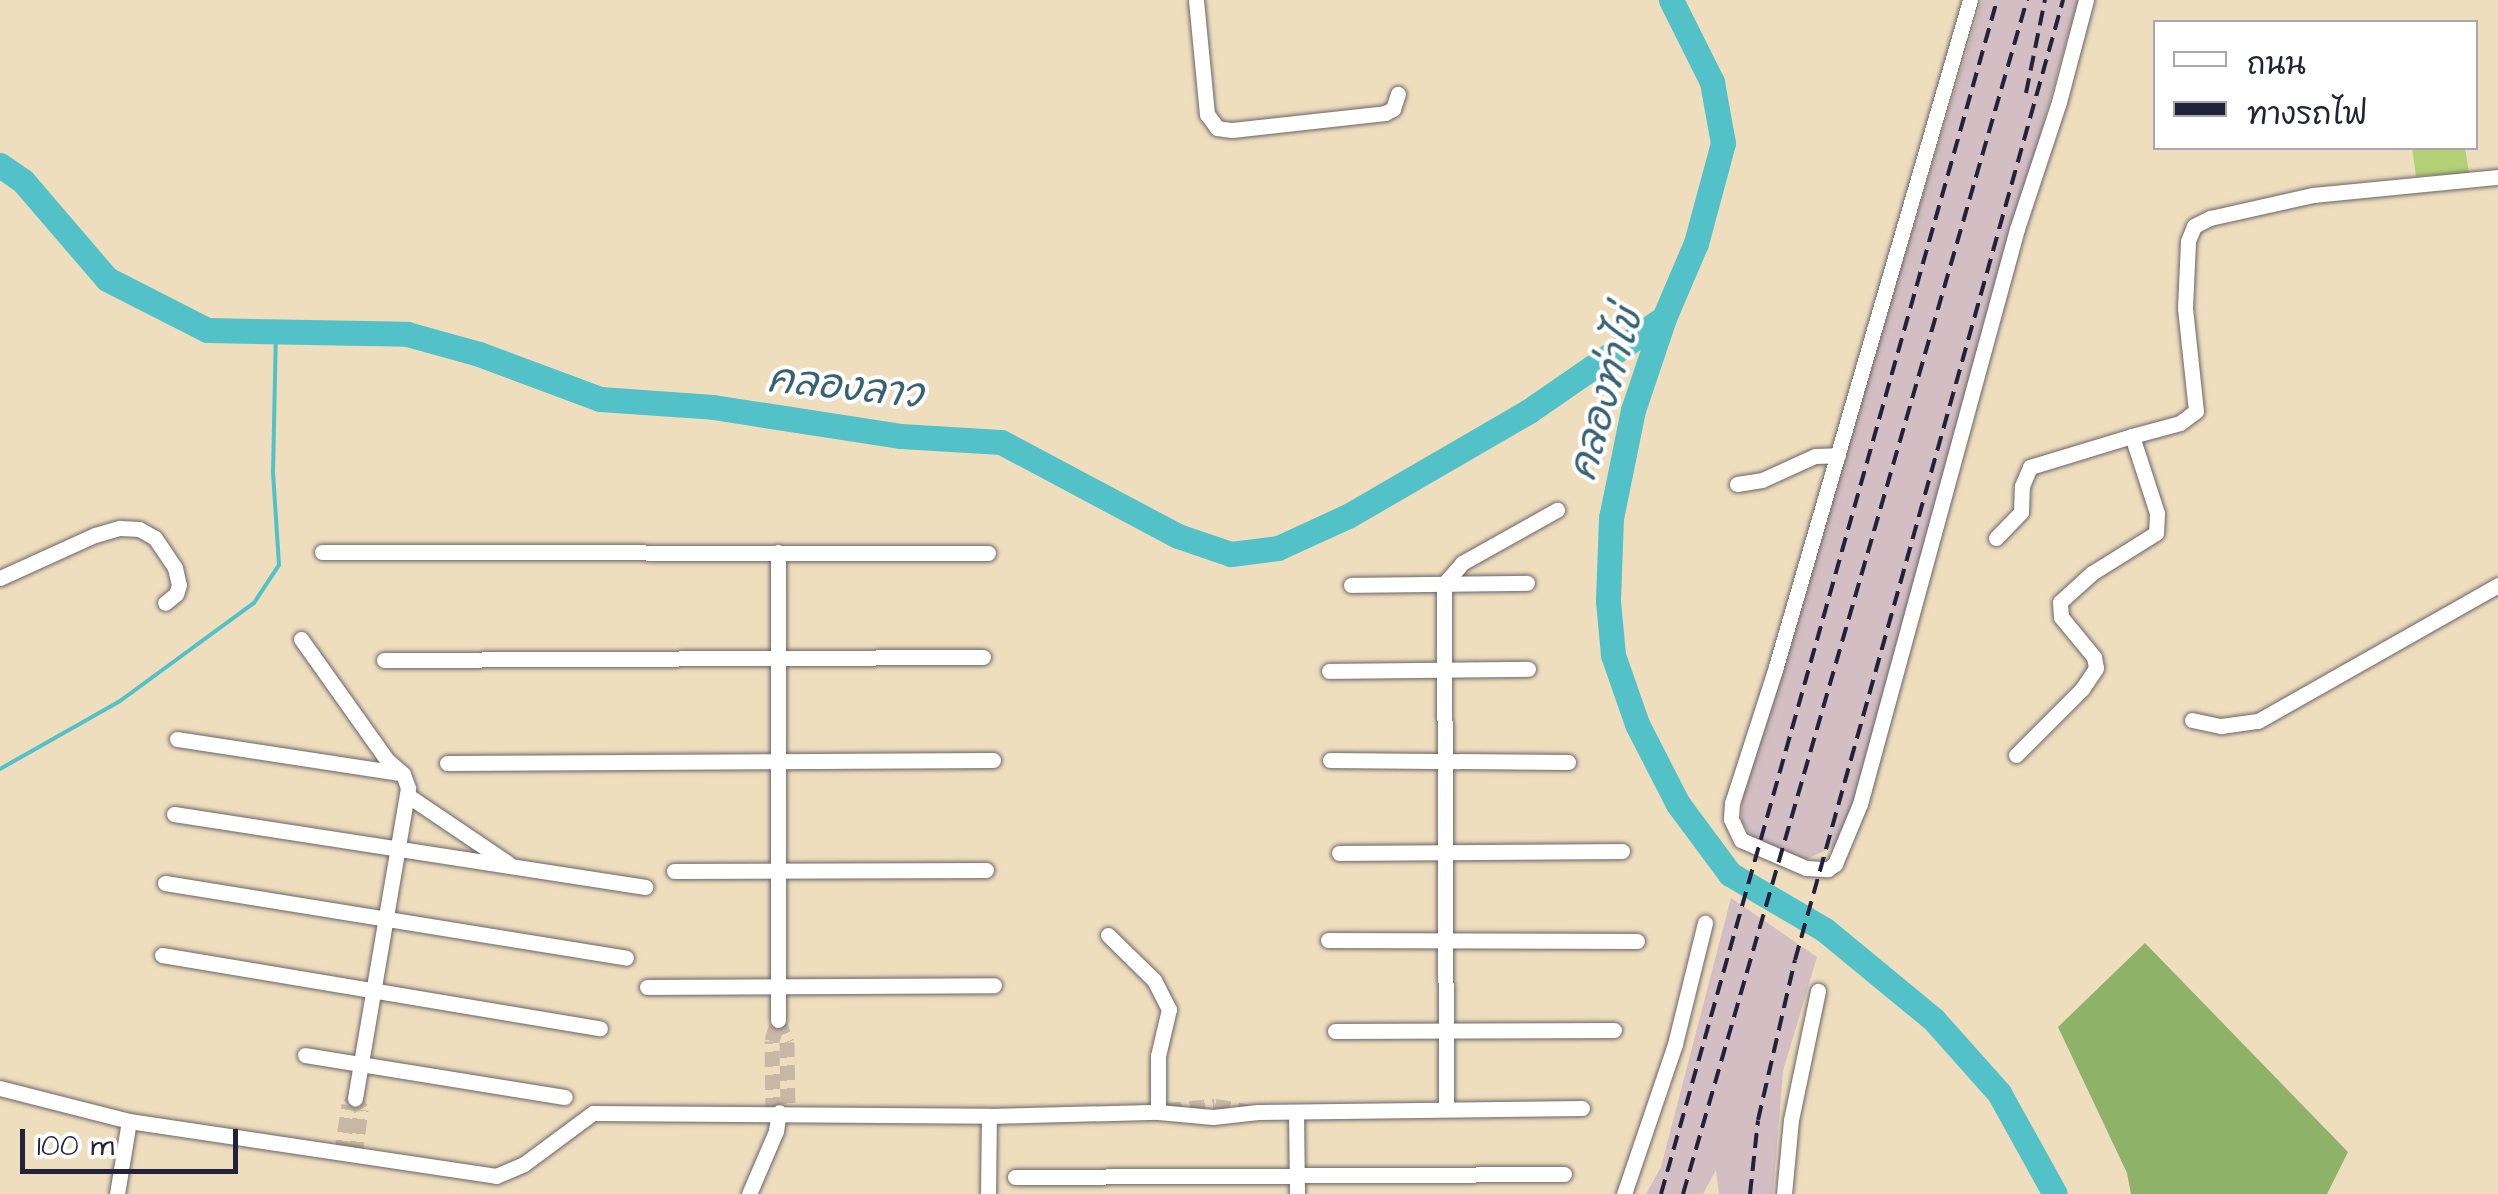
<!DOCTYPE html>
<html>
<head>
<meta charset="utf-8">
<style>
	body { margin:0 }
	#map { position:relative; width:2498px; height:1194px; overflow:hidden; background:#efdebe; font-family:"Architects Daughter","Playpen Sans Thai",sans-serif }
	div>[style] { position:absolute }
	.industrial>* { inset:0; background:#d2bec3 }
	.green>* { inset:0; background:#b3d077 }
	.forest>* { inset:0; background:#8eb268 }
	.stream>* { height:4px; margin:-2px; padding:0 2px; transform-origin:2px; border-radius:2px; background:#53c1c8 }
	.river>* { height:25px; margin:-12.5px; padding:0 12.5px; transform-origin:12.5px; border-radius:12.5px; background:#53c1c8 }
	.minor-tunnel>* { height:15px; margin-top:-7.5px; transform-origin:0; background:repeating-linear-gradient(90deg,#c6b8a4 0 15px,transparent 0 23px) }
	.roads { filter:drop-shadow(0 0 2px #6a6469) drop-shadow(0 0 2px #6a6469) }
	.minor>* { height:15px; margin:-7.5px; padding:0 7.5px; transform-origin:7.5px; border-radius:7.5px; background:#fff }
	.rail>* { height:4px; margin-top:-2px; transform-origin:0; background:repeating-linear-gradient(90deg,#22223b 0 15px,transparent 0 23px) }
	span { translate:-50% -50%; white-space:nowrap; text-align:center; line-height:1.15; -webkit-text-stroke:8px #fff; paint-order:stroke }
	.water-label { font-size:40px; color:#366273; font-style:italic }
	.legend { position:absolute; left:2153px; top:20px; width:325px; height:130px; box-sizing:border-box; background:#fff; border:2px solid #a7a7b1; margin:0; padding:12px 18px; list-style:none; font-size:30px; color:#22223b }
	.legend li { display:flex; align-items:center; gap:20px; height:50px }
	.legend b { width:50px; border:2px solid #a7a7b1 }
	.scale { position:absolute; left:20px; top:1129px; width:218px; height:45px; box-sizing:border-box; border:5px solid #22223b; border-top:0; padding-left:12px; font-size:30px; line-height:35px; white-space:nowrap; color:#22223b; -webkit-text-stroke:8px #fff; paint-order:stroke }
</style>
</head>
<body>
<div id="map">
	<div class="industrial">
		<i style="clip-path:polygon(1982px 0,2078px 0,1845px 831px,1839px 844px,1807px 859px,1795px 859px,1751px 835px,1742px 822px,1742px 795px)"></i>
		<i style="clip-path:polygon(1731px 898px,1817px 957px,1783px 1071px,1773px 1194px,1719px 1194px,1716px 1170px,1703px 1194px,1646px 1194px,1661px 1167px)"></i>
	</div>
	<div class="green">
		<i style="clip-path:polygon(2412px 148px,2465px 148px,2469px 173px,2416px 176px)"></i>
	</div>
	<div class="forest">
		<i style="clip-path:polygon(2145px 943px,2348px 1152px,2327px 1194px,2131px 1194px,2127px 1173px,2058px 1027px)"></i>
	</div>
	<div class="stream">
		<i style="left:0;top:769px;width:138px;rotate:-29.5deg"></i>
		<i style="left:120px;top:701px;width:166px;rotate:-36.2deg"></i>
		<i style="left:254px;top:603px;width:45px;rotate:-56.7deg"></i>
		<i style="left:279px;top:565px;width:92px;rotate:-93.7deg"></i>
		<i style="left:273px;top:473px;width:142px;rotate:-88.8deg"></i>
	</div>
	<div class="river">
		<i style="left:1671px;top:0;width:92px;rotate:63.4deg"></i>
		<i style="left:1712px;top:82px;width:62px;rotate:79.8deg"></i>
		<i style="left:1723px;top:143px;width:104px;rotate:105.1deg"></i>
		<i style="left:1696px;top:243px;width:82px;rotate:113.1deg"></i>
		<i style="left:1664px;top:318px;width:97px;rotate:108.6deg"></i>
		<i style="left:1633px;top:410px;width:110px;rotate:101.5deg"></i>
		<i style="left:1611px;top:518px;width:83px;rotate:92.1deg"></i>
		<i style="left:1608px;top:601px;width:54px;rotate:84.7deg"></i>
		<i style="left:1613px;top:655px;width:73px;rotate:70.8deg"></i>
		<i style="left:1637px;top:724px;width:90px;rotate:62.9deg"></i>
		<i style="left:1678px;top:804px;width:87px;rotate:53.4deg"></i>
		<i style="left:1730px;top:874px;width:110px;rotate:30.5deg"></i>
		<i style="left:1825px;top:930px;width:141px;rotate:39.5deg"></i>
		<i style="left:1934px;top:1020px;width:98px;rotate:48.3deg"></i>
		<i style="left:1999px;top:1093px;width:115px;rotate:61deg"></i>
		<i style="left:0;top:165px;width:28px;rotate:35deg"></i>
		<i style="left:23px;top:181px;width:129px;rotate:49.4deg"></i>
		<i style="left:107px;top:279px;width:112px;rotate:27deg"></i>
		<i style="left:207px;top:330px;width:200px;rotate:1.1deg"></i>
		<i style="left:407px;top:334px;width:75px;rotate:15.5deg"></i>
		<i style="left:479px;top:354px;width:129px;rotate:20.4deg"></i>
		<i style="left:600px;top:399px;width:113px;rotate:4deg"></i>
		<i style="left:713px;top:407px;width:189px;rotate:8.8deg"></i>
		<i style="left:900px;top:436px;width:101px;rotate:3.4deg"></i>
		<i style="left:1001px;top:442px;width:200px;rotate:28deg"></i>
		<i style="left:1178px;top:536px;width:56px;rotate:18.8deg"></i>
		<i style="left:1231px;top:554px;width:47px;rotate:-7.3deg"></i>
		<i style="left:1278px;top:548px;width:77px;rotate:-24.6deg"></i>
		<i style="left:1348px;top:516px;width:209px;rotate:-30.1deg"></i>
		<i style="left:1529px;top:411px;width:164px;rotate:-34.6deg"></i>
	</div>
	<div class="minor-tunnel">
		<i style="left:778px;top:1020px;width:24px;rotate:68deg"></i>
		<i style="left:787px;top:1042px;width:70px;rotate:89.2deg"></i>
		<i style="left:1167px;top:1110px;width:48px;rotate:-4.8deg"></i>
		<i style="left:1215px;top:1106px;width:33px;rotate:9deg"></i>
		<i style="left:773px;top:1112px;width:71px;rotate:-90.8deg"></i>
		<i style="left:772px;top:1041px;width:22px;rotate:-74deg"></i>
		<i style="left:341px;top:1155px;width:51px;rotate:-80.9deg"></i>
		<i style="left:349px;top:1105px;width:8px;rotate:-45deg"></i>
		<i style="left:355px;top:1156px;width:47px;rotate:-82.7deg"></i>
		<i style="left:361px;top:1109px;width:12px;rotate:-121deg"></i>
	</div>
	<div class="roads">
		<div class="minor">
			<i style="left:1196px;top:0;width:115px;rotate:84.5deg"></i>
			<i style="left:1207px;top:114px;width:17px;rotate:54deg"></i>
			<i style="left:1217px;top:128px;width:15px;rotate:8deg"></i>
			<i style="left:1232px;top:130px;width:154px;rotate:-6.3deg"></i>
			<i style="left:1385px;top:113px;width:9px;rotate:-27deg"></i>
			<i style="left:1393px;top:109px;width:16px;rotate:-72deg"></i>
			<i style="left:1970px;top:0;width:698px;rotate:106.23deg"></i>
			<i style="left:1775px;top:670px;width:140px;rotate:107.9deg"></i>
			<i style="left:1732px;top:803px;width:16px;rotate:94deg"></i>
			<i style="left:1731px;top:819px;width:23px;rotate:65deg"></i>
			<i style="left:1741px;top:840px;width:71px;rotate:23.3deg"></i>
			<i style="left:1806px;top:868px;width:22px;rotate:3deg"></i>
			<i style="left:1828px;top:869px;width:9px;rotate:-36deg"></i>
			<i style="left:1835px;top:864px;width:65px;rotate:-67.4deg"></i>
			<i style="left:1860px;top:804px;width:596px;rotate:-74.73deg"></i>
			<i style="left:2017px;top:229px;width:134px;rotate:-71.7deg"></i>
			<i style="left:2059px;top:102px;width:106px;rotate:-75.2deg"></i>
			<i style="left:1737px;top:484px;width:25px;rotate:-9deg"></i>
			<i style="left:1762px;top:480px;width:58px;rotate:-24.4deg"></i>
			<i style="left:1815px;top:456px;width:23px;rotate:-2deg"></i>
			<i style="left:1996px;top:538px;width:36px;rotate:-46deg"></i>
			<i style="left:2021px;top:512px;width:26px;rotate:-88deg"></i>
			<i style="left:2022px;top:486px;width:21px;rotate:-67deg"></i>
			<i style="left:2030px;top:467px;width:107px;rotate:-16.9deg"></i>
			<i style="left:322px;top:552px;width:666px;rotate:0.09deg"></i>
			<i style="left:0;top:578px;width:104px;rotate:-24.4deg"></i>
			<i style="left:95px;top:535px;width:26px;rotate:-16deg"></i>
			<i style="left:120px;top:528px;width:19px;rotate:3deg"></i>
			<i style="left:139px;top:529px;width:18px;rotate:29deg"></i>
			<i style="left:155px;top:538px;width:36px;rotate:56deg"></i>
			<i style="left:175px;top:568px;width:17px;rotate:77deg"></i>
			<i style="left:179px;top:585px;width:9px;rotate:108deg"></i>
			<i style="left:176px;top:594px;width:14px;rotate:141deg"></i>
			<i style="left:1351px;top:585px;width:176px;rotate:-0.7deg"></i>
			<i style="left:301px;top:639px;width:148px;rotate:54.6deg"></i>
			<i style="left:387px;top:760px;width:21px;rotate:41deg"></i>
			<i style="left:403px;top:774px;width:15px;rotate:70deg"></i>
			<i style="left:408px;top:788px;width:315px;rotate:99.7deg"></i>
			<i style="left:384px;top:660px;width:599px;rotate:-0.29deg"></i>
			<i style="left:1329px;top:671px;width:199px;rotate:-0.6deg"></i>
			<i style="left:2192px;top:720px;width:30px;rotate:12deg"></i>
			<i style="left:2221px;top:726px;width:37px;rotate:-8deg"></i>
			<i style="left:2258px;top:721px;width:276px;rotate:-29.5deg"></i>
			<i style="left:177px;top:739px;width:226px;rotate:8.7deg"></i>
			<i style="left:2016px;top:755px;width:93px;rotate:-45deg"></i>
			<i style="left:2082px;top:689px;width:25px;rotate:-56deg"></i>
			<i style="left:2096px;top:668px;width:11px;rotate:-100deg"></i>
			<i style="left:2094px;top:657px;width:52px;rotate:-129.5deg"></i>
			<i style="left:2061px;top:617px;width:15px;rotate:-94deg"></i>
			<i style="left:2060px;top:602px;width:43px;rotate:-42.2deg"></i>
			<i style="left:2092px;top:573px;width:75px;rotate:-32deg"></i>
			<i style="left:2156px;top:533px;width:20px;rotate:-87deg"></i>
			<i style="left:2157px;top:513px;width:81px;rotate:-108deg"></i>
			<i style="left:2132px;top:436px;width:50px;rotate:-15.2deg"></i>
			<i style="left:2180px;top:423px;width:20px;rotate:-37deg"></i>
			<i style="left:2196px;top:411px;width:104px;rotate:-96.1deg"></i>
			<i style="left:2185px;top:308px;width:67px;rotate:-87.4deg"></i>
			<i style="left:2188px;top:241px;width:16px;rotate:-68deg"></i>
			<i style="left:2194px;top:226px;width:18px;rotate:-27deg"></i>
			<i style="left:2210px;top:218px;width:106px;rotate:-12.6deg"></i>
			<i style="left:2313px;top:195px;width:186px;rotate:-5.6deg"></i>
			<i style="left:1330px;top:760px;width:238px;rotate:0.5deg"></i>
			<i style="left:447px;top:763px;width:546px;rotate:-0.31deg"></i>
			<i style="left:407px;top:795px;width:122px;rotate:34deg"></i>
			<i style="left:174px;top:814px;width:477px;rotate:8.8deg"></i>
			<i style="left:1339px;top:853px;width:283px;rotate:-0.4deg"></i>
			<i style="left:674px;top:871px;width:312px;rotate:-0.2deg"></i>
			<i style="left:165px;top:883px;width:467px;rotate:9.2deg"></i>
			<i style="left:1108px;top:935px;width:64px;rotate:44.4deg"></i>
			<i style="left:1154px;top:980px;width:33px;rotate:63deg"></i>
			<i style="left:1169px;top:1009px;width:48px;rotate:103.2deg"></i>
			<i style="left:1158px;top:1056px;width:56px;rotate:90deg"></i>
			<i style="left:1328px;top:940px;width:309px;rotate:0.2deg"></i>
			<i style="left:162px;top:955px;width:444px;rotate:9.5deg"></i>
			<i style="left:647px;top:987px;width:347px;rotate:-0.3deg"></i>
			<i style="left:778px;top:1020px;width:468px;rotate:-90deg"></i>
			<i style="left:1335px;top:1031px;width:279px;rotate:-0.2deg"></i>
			<i style="left:305px;top:1055px;width:263px;rotate:9.2deg"></i>
			<i style="left:0;top:1088px;width:133px;rotate:14.3deg"></i>
			<i style="left:129px;top:1121px;width:371px;rotate:8.5deg"></i>
			<i style="left:496px;top:1176px;width:30px;rotate:-23deg"></i>
			<i style="left:524px;top:1164px;width:86px;rotate:-36.5deg"></i>
			<i style="left:593px;top:1113px;width:396px;rotate:0.4deg"></i>
			<i style="left:989px;top:1116px;width:169px;rotate:-1.4deg"></i>
			<i style="left:1158px;top:1112px;width:55px;rotate:5.2deg"></i>
			<i style="left:1213px;top:1117px;width:45px;rotate:-6.3deg"></i>
			<i style="left:1258px;top:1112px;width:324px;rotate:-0.7deg"></i>
			<i style="left:1446px;top:1109px;width:525px;rotate:-90.22deg"></i>
			<i style="left:1444px;top:584px;width:28px;rotate:-49deg"></i>
			<i style="left:1462px;top:563px;width:109px;rotate:-29.2deg"></i>
			<i style="left:1296px;top:1112px;width:82px;rotate:89.3deg"></i>
			<i style="left:1015px;top:1177px;width:549px;rotate:-0.31deg"></i>
			<i style="left:117px;top:1194px;width:74px;rotate:-80.7deg"></i>
			<i style="left:749px;top:1194px;width:69px;rotate:-66.8deg"></i>
			<i style="left:776px;top:1131px;width:19px;rotate:-81deg"></i>
			<i style="left:988px;top:1194px;width:78px;rotate:-89.3deg"></i>
			<i style="left:1624px;top:1194px;width:158px;rotate:-71.2deg"></i>
			<i style="left:1675px;top:1044px;width:125px;rotate:-76.1deg"></i>
			<i style="left:1784px;top:1194px;width:74px;rotate:-84.6deg"></i>
			<i style="left:1791px;top:1120px;width:132px;rotate:-78.2deg"></i>
		</div>
	</div>
	<div class="rail">
		<i style="left:2026px;top:93px;width:95px;rotate:-78.5deg"></i>
		<i style="left:1661px;top:1194px;width:1240px;rotate:-74.28deg"></i>
		<i style="left:1683px;top:1194px;width:1243px;rotate:-73.93deg"></i>
		<i style="left:1750px;top:1194px;width:74px;rotate:-83.8deg"></i>
		<i style="left:1758px;top:1120px;width:164px;rotate:-77deg"></i>
		<i style="left:1795px;top:960px;width:997px;rotate:-74.4deg"></i>
	</div>
	<div class="water-label">
		<span style="left:845px;top:388px;rotate:6deg">คลองลาว</span>
		<span style="left:1607px;top:395px;rotate:-74deg">คลองท่าไข่</span>
	</div>
	<ul class="legend">
	<li><b style="height:12px;background:#fff"></b>ถนน</li>
	<li><b style="height:12px;background:#22223b"></b>ทางรถไฟ</li>
	</ul>
	<div class="scale">100 m</div>
</div>
</body>
</html>
